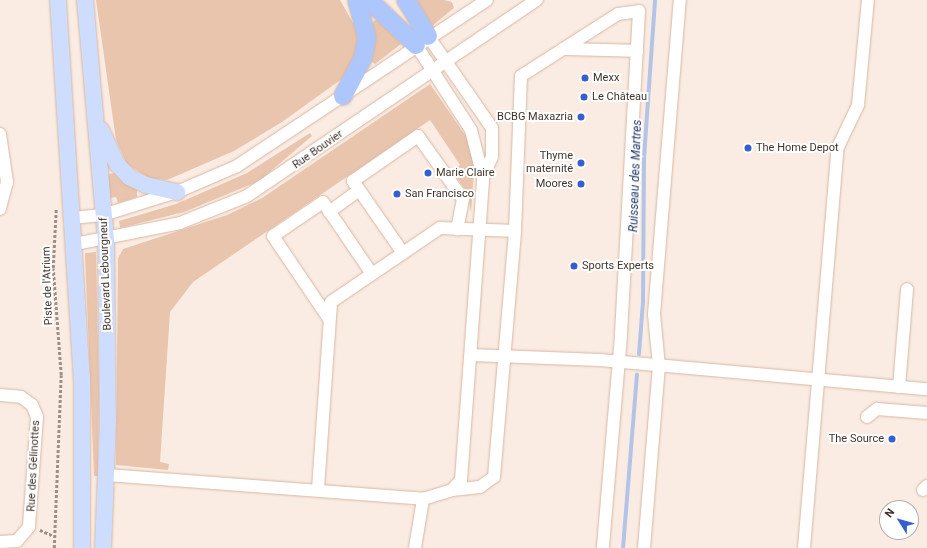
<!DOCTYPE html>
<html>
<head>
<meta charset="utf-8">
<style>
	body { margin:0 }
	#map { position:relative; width:927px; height:548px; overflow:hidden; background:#faece3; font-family:Roboto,sans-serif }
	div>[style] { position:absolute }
	.green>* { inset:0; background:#e9c5ae }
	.stream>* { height:4px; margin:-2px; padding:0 2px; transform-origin:2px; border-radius:2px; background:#b4c4e6 }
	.path>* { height:2.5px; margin-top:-1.25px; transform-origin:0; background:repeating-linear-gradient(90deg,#9d8f87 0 3px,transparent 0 5px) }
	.roads { filter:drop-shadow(0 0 1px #d8b7a2) drop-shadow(0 0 1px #d8b7a2) }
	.minor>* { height:12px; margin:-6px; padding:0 6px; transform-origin:6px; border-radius:6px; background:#fff }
	.major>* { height:16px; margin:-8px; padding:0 8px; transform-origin:8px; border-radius:8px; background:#ceddfd }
	.highway>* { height:18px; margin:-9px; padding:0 9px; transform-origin:9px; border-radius:9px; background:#adc6fc }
	.dots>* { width:11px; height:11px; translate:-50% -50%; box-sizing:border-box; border:2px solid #fff; border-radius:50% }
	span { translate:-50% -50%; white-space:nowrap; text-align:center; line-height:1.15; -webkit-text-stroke:4px #fff; paint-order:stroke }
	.poi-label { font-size:11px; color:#42342c }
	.left { translate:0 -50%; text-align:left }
	.right { translate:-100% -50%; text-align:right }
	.street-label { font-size:11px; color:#42342c }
	.water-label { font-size:12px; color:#253864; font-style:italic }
	.north { position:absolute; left:879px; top:500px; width:40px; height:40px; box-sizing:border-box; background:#fff; border:1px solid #b3aeab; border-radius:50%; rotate:307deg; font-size:11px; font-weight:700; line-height:16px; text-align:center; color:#42342c }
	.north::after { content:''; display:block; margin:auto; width:14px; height:18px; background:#365ece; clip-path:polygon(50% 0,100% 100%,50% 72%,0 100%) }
</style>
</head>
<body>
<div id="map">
	<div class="green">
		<i style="clip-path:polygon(96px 0,340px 0,357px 30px,357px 55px,346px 76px,282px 122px,234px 151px,167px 180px,149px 178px,127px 164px,116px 140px)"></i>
		<i style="clip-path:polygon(413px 0,444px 0,452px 2px,454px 8px,432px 26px)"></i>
		<i style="clip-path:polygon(375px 20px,380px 20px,401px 44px,375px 64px,369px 59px,371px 25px)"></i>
		<i style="clip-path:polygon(430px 84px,470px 142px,475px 157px,471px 213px,468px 194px,453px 172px,460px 165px,430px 120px,193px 282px,170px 312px,160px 462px,169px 464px,168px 470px,116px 465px,118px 258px,123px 249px,227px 215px,262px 198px)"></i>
		<i style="clip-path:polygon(310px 133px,312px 136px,259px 181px,184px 212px,120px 228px,119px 221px,176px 204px,247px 173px)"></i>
		<i style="clip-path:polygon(114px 173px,137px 190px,137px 197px,118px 203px,116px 197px,109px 198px,107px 175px)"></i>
		<i style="clip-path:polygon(96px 252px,99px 391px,98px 476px,94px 476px,85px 253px)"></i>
	</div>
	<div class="stream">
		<i style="left:639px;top:354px;width:52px;rotate:-85.6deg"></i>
		<i style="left:643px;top:302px;width:144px;rotate:-89.6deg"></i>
		<i style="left:644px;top:158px;width:158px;rotate:-86deg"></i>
		<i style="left:623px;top:548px;width:174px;rotate:-85.4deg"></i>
	</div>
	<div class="path">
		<i style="left:40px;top:530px;width:13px;rotate:23deg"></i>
		<i style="left:54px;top:548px;width:173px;rotate:-87.7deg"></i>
		<i style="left:61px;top:375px;width:107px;rotate:-94.3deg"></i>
		<i style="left:53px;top:268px;width:60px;rotate:-87.1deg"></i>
	</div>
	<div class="roads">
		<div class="minor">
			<i style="left:416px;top:45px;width:101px;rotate:57.1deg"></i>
			<i style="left:471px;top:130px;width:49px;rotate:75.7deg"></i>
			<i style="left:483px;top:177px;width:22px;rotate:-66deg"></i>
			<i style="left:492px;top:157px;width:29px;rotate:-90deg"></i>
			<i style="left:492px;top:128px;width:112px;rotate:-124.8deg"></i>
			<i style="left:563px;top:49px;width:74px;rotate:1.5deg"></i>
			<i style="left:0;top:134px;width:49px;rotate:81.7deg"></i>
			<i style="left:7px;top:182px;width:28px;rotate:105deg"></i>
			<i style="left:329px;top:212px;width:37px;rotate:-36deg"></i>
			<i style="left:73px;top:218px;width:30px;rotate:-6deg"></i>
			<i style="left:103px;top:215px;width:77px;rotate:-17.3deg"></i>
			<i style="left:177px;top:192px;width:65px;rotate:-23.4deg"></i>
			<i style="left:237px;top:166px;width:300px;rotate:-33.6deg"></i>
			<i style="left:75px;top:244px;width:107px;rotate:-11.3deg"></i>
			<i style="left:180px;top:223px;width:72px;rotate:-21.9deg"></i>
			<i style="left:247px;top:196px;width:350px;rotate:-34.1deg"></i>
			<i style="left:403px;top:253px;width:88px;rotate:-124.8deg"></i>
			<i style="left:353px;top:181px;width:79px;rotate:-34.7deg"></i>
			<i style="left:418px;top:136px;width:77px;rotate:54.5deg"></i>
			<i style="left:463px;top:199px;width:31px;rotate:101deg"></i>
			<i style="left:329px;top:319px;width:100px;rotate:-124deg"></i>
			<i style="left:273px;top:236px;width:60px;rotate:-34.2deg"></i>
			<i style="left:323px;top:202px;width:87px;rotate:55.8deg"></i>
			<i style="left:471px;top:355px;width:129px;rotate:2.2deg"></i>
			<i style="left:600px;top:360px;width:328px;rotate:5.1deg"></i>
			<i style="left:899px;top:387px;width:98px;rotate:-85.3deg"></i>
			<i style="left:0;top:395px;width:21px;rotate:5deg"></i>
			<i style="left:21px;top:397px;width:14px;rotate:36deg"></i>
			<i style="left:32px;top:405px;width:13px;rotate:67deg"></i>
			<i style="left:37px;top:417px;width:110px;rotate:94.2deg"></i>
			<i style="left:29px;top:527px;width:18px;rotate:131deg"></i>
			<i style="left:17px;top:541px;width:17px;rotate:177deg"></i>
			<i style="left:867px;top:417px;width:13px;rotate:-39deg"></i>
			<i style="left:877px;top:409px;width:50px;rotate:4.6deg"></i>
			<i style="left:107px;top:475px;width:317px;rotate:4.3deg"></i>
			<i style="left:423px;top:499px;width:30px;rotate:-17deg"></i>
			<i style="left:452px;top:490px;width:13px;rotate:-48deg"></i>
			<i style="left:461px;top:480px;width:304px;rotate:-85.8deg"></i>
			<i style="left:318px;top:489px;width:187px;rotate:-86deg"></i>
			<i style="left:331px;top:302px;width:132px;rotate:-34.2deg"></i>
			<i style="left:440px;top:228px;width:75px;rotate:2.3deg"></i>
			<i style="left:452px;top:490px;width:28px;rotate:-6deg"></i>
			<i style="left:480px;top:487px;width:17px;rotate:-36deg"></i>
			<i style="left:494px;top:477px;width:247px;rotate:-85.1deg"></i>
			<i style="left:515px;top:231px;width:155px;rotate:-87.8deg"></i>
			<i style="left:521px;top:76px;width:115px;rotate:-32.6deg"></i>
			<i style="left:618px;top:14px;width:21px;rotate:-8deg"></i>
			<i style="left:639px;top:11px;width:325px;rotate:93.2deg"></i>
			<i style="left:621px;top:336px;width:213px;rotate:94.9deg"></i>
			<i style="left:923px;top:490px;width:6px;rotate:-45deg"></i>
			<i style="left:415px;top:548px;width:50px;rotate:-80.7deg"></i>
			<i style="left:644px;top:548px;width:183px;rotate:-85.3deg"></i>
			<i style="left:659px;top:366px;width:52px;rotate:-95.5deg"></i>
			<i style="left:654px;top:314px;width:315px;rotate:-85.3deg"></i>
			<i style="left:804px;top:548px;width:402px;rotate:-85.2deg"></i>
			<i style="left:838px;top:147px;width:47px;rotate:-64.5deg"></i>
			<i style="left:858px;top:105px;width:105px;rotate:-84.6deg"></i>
		</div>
		<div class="major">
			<i style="left:58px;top:0;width:378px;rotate:86.4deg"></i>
			<i style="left:82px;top:377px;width:171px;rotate:90deg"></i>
			<i style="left:85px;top:0;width:241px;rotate:85deg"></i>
			<i style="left:106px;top:240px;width:180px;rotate:89.4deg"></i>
			<i style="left:108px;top:420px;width:128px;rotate:92.2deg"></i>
			<i style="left:101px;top:130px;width:38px;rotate:65deg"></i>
			<i style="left:117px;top:164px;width:18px;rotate:47deg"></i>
			<i style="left:129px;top:177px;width:19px;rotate:25deg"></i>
			<i style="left:146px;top:185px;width:32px;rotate:13deg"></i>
		</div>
		<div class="highway">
			<i style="left:369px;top:0;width:65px;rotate:43.8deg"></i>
			<i style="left:406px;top:0;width:42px;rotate:58.6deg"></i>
			<i style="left:343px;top:96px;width:43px;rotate:-62.2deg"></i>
			<i style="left:363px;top:58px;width:20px;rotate:-79deg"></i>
			<i style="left:367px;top:38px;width:39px;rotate:-105deg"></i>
		</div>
	</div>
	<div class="dots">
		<i style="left:585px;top:78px;background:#365ece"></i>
		<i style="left:584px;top:97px;background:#365ece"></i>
		<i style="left:581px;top:117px;background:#365ece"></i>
		<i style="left:748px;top:148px;background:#365ece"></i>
		<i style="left:581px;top:163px;background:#365ece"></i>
		<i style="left:428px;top:173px;background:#365ece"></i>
		<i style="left:581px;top:184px;background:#365ece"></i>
		<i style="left:397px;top:194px;background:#365ece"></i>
		<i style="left:574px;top:266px;background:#365ece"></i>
		<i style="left:892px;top:439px;background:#365ece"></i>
	</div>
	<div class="poi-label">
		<span class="left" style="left:593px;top:78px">Mexx</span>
		<span class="left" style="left:592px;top:97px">Le Château</span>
		<span class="right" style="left:573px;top:117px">BCBG Maxazria</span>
		<span class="left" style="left:756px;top:148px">The Home Depot</span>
		<span class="right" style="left:573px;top:163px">Thyme<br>maternité</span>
		<span class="left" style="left:436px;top:173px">Marie Claire</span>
		<span class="right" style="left:573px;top:184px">Moores</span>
		<span class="left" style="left:405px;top:194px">San Francisco</span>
		<span class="left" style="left:582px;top:266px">Sports Experts</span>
		<span class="right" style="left:884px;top:439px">The Source</span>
	</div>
	<div class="street-label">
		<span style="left:318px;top:150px;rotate:-35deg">Rue Bouvier</span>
		<span style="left:106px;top:274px;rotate:-92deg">Boulevard Lebourgneuf</span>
		<span style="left:48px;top:286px;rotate:-92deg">Piste de l'Atrium</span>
		<span style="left:34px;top:466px;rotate:-87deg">Rue des Gélinottes</span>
	</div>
	<div class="water-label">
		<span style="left:636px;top:176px;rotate:-88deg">Ruisseau des Martres</span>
	</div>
	<div class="north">N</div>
</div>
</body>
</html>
